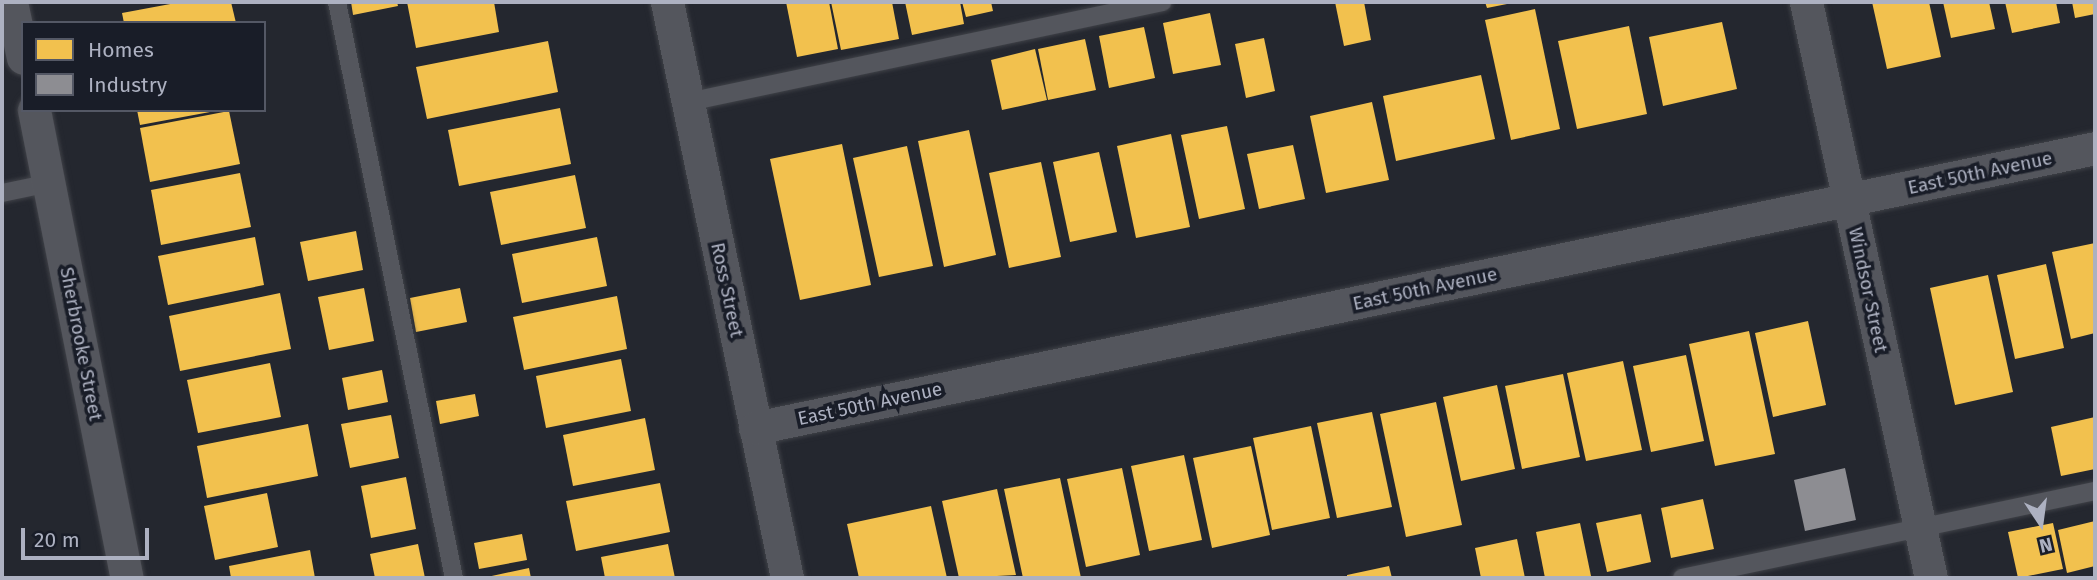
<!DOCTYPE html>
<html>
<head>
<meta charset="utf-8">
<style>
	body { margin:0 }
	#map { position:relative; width:2097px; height:580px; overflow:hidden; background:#24272f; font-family:"Fira Sans",sans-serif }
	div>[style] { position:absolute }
	.homes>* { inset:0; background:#f2c14e }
	.industry>* { inset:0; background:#8d8d92 }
	.roads { filter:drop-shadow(0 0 2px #404248) drop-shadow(0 0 2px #404248) }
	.service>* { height:18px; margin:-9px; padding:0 9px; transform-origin:9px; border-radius:9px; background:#54565d }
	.minor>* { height:33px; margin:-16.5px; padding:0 16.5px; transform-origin:16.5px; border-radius:16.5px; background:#54565d }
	span { translate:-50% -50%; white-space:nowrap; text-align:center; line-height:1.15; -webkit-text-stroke:7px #191d28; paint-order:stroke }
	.street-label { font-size:19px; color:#adb1c1 }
	.frame { position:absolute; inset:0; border:4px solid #adb1c1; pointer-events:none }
	.legend { position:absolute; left:21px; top:21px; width:245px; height:91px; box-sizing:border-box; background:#191d28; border:2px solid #545865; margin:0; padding:9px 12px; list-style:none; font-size:21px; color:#adb1c1 }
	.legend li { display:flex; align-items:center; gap:14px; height:35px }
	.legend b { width:35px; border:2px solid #545865 }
	.north { position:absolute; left:2006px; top:489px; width:70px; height:70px; -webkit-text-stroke:5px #191d28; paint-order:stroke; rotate:167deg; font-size:19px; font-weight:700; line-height:28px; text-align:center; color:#adb1c1 }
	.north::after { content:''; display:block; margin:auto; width:24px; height:32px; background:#adb1c1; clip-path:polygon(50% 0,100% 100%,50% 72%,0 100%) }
	.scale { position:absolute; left:21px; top:528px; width:128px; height:32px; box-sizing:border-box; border:4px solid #adb1c1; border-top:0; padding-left:9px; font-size:21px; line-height:24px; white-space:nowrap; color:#adb1c1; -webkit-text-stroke:5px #191d28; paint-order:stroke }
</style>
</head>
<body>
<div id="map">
	<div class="homes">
		<i style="clip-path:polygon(181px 2px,231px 2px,236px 23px,124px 23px,122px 13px)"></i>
		<i style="clip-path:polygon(351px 2px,397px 2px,398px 6px,353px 15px)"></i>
		<i style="clip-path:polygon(407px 2px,494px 2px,499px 32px,416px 48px)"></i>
		<i style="clip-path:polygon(786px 2px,829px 2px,838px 49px,797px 57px)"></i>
		<i style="clip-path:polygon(831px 2px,892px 2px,899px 39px,841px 50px)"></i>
		<i style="clip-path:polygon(905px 2px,960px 2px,964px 24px,912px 35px)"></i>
		<i style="clip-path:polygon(962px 2px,991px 2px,993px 11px,966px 17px)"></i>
		<i style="clip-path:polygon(1335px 2px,1364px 2px,1371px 40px,1344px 46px)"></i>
		<i style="clip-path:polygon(1485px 2px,1512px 2px,1512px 3px,1487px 8px)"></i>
		<i style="clip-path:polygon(1872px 2px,1929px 2px,1941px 57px,1887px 69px)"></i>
		<i style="clip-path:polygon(1943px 2px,1989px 2px,1995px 29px,1951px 38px)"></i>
		<i style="clip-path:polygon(2005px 2px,2056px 2px,2060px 23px,2012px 33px)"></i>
		<i style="clip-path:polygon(2072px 2px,2095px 2px,2095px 14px,2075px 18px)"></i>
		<i style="clip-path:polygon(1535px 9px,1560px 129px,1511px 140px,1485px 20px)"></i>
		<i style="clip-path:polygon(1210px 13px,1221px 65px,1173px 74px,1163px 23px)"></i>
		<i style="clip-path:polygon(1722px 22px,1737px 89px,1663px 106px,1649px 37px)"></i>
		<i style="clip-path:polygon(1629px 26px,1647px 114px,1577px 129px,1558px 41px)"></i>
		<i style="clip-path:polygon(1144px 27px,1155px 78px,1109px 88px,1099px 36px)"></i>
		<i style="clip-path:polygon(1264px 38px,1275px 91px,1246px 98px,1235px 44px)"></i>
		<i style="clip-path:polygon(1085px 39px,1096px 90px,1048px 100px,1038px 49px)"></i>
		<i style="clip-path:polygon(548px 41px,558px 92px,427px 119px,416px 67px)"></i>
		<i style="clip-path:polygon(1035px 49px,1047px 100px,1002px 110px,991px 60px)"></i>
		<i style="clip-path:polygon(1481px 75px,1495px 139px,1396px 161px,1383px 96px)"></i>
		<i style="clip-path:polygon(1372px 102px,1389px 180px,1326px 193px,1310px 116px)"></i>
		<i style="clip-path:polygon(560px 108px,571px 164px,459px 186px,448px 130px)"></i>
		<i style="clip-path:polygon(137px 110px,210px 110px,210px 112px,140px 125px)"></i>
		<i style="clip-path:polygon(229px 111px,240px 164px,150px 182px,140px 128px)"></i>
		<i style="clip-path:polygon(1227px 126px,1245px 209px,1199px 219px,1181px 135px)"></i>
		<i style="clip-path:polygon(969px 130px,996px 255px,944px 267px,918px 141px)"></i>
		<i style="clip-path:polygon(1171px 134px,1190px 227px,1136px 238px,1117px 146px)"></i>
		<i style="clip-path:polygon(842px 144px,871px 285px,800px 300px,770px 159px)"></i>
		<i style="clip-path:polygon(1293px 145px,1305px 199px,1259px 209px,1247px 154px)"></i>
		<i style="clip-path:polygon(907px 146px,933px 266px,879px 277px,853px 158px)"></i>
		<i style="clip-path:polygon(1099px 152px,1117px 232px,1070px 242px,1053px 162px)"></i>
		<i style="clip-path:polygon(1041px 162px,1061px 257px,1009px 268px,989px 173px)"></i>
		<i style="clip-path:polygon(240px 173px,251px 227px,161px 245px,151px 190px)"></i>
		<i style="clip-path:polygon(575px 175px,586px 228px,501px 245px,490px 192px)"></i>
		<i style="clip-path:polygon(356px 231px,363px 270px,308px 281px,300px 242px)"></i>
		<i style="clip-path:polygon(255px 237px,264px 285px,168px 305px,158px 256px)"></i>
		<i style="clip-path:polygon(597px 237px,607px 286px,522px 303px,512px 254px)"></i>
		<i style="clip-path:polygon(2095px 243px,2095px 333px,2071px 339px,2052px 252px)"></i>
		<i style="clip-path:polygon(2046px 264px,2064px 348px,2015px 359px,1997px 275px)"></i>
		<i style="clip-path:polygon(1988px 275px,2013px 392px,1955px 405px,1930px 288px)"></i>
		<i style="clip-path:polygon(364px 288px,374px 341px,329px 350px,318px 297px)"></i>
		<i style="clip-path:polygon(460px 288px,467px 322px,416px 332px,410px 298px)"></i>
		<i style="clip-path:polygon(280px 293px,291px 349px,180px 371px,169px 316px)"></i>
		<i style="clip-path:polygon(617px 296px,627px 349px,524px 370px,513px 317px)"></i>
		<i style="clip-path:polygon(1808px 321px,1826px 405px,1773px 417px,1755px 333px)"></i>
		<i style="clip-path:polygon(1749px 331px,1775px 454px,1715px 466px,1689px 344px)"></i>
		<i style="clip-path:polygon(1686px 355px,1704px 441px,1651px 452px,1633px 366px)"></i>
		<i style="clip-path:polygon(621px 359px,631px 411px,546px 428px,536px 376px)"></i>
		<i style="clip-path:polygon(1623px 361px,1642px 450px,1586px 461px,1567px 373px)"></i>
		<i style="clip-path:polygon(270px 363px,281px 417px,198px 433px,187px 380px)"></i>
		<i style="clip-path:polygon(382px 370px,388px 402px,348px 410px,342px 378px)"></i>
		<i style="clip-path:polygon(1563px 374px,1580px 457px,1522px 469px,1505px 386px)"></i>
		<i style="clip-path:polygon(1497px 385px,1515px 469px,1461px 481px,1443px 397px)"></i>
		<i style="clip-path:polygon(475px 394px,479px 416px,440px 424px,436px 401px)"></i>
		<i style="clip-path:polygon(1436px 402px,1462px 525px,1406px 537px,1380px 414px)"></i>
		<i style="clip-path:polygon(1372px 412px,1392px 507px,1337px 518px,1317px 423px)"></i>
		<i style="clip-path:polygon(391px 415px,399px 458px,350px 468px,341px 424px)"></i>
		<i style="clip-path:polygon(2095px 417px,2095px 469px,2061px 476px,2051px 427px)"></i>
		<i style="clip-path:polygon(645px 418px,655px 470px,573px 486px,563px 435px)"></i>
		<i style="clip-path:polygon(308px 424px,318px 476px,207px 498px,197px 446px)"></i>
		<i style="clip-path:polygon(1311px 426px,1330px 518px,1272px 530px,1253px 438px)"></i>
		<i style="clip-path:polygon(1251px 446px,1270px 535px,1212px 548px,1193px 458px)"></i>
		<i style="clip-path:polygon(1184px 455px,1202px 540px,1149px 551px,1131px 466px)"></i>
		<i style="clip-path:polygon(1122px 468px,1140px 555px,1086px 567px,1067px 479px)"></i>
		<i style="clip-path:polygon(406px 477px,416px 529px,371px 538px,361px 486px)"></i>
		<i style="clip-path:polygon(1060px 478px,1081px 578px,1023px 578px,1004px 489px)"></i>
		<i style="clip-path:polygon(660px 483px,670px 532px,576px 551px,566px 501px)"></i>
		<i style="clip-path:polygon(997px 489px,1016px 575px,959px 578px,942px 501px)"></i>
		<i style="clip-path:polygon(267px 493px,278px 547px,215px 560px,204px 506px)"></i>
		<i style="clip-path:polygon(1703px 499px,1714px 549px,1671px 558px,1661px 508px)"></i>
		<i style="clip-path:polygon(931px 506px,947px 578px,859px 578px,847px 524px)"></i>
		<i style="clip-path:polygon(1641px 514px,1651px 562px,1607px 572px,1596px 523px)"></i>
		<i style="clip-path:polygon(2095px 521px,2095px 566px,2067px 573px,2058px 530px)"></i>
		<i style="clip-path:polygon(1580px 523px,1591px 576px,1545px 578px,1536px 532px)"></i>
		<i style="clip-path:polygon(2053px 523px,2063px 569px,2018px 578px,2008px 532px)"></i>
		<i style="clip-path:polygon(522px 534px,527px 560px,479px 569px,474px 543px)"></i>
		<i style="clip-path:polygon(1517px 539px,1525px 578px,1481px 578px,1475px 548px)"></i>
		<i style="clip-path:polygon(418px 544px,425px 578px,375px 578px,370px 554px)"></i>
		<i style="clip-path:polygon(668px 544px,675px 578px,605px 578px,601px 557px)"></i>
		<i style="clip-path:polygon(310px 550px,315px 578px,231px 578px,229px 566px)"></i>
		<i style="clip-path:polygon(1389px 566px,1392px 578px,1347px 578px,1347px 575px)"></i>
		<i style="clip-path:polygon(529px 568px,531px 578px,487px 578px,487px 577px)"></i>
	</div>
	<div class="industry">
		<i style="clip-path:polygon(1845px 468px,1856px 520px,1805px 531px,1794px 480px)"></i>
	</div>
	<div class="roads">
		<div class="service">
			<i style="left:337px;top:2px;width:588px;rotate:78.52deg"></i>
			<i style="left:688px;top:102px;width:485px;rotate:-11.9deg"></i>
			<i style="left:2px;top:193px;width:49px;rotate:-11.8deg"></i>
			<i style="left:1682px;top:578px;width:422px;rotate:-11.9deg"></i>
		</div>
		<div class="minor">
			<i style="left:11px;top:2px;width:57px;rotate:77.9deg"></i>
			<i style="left:667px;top:2px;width:588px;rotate:78.23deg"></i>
			<i style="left:1806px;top:2px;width:589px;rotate:77.76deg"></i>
			<i style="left:34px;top:110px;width:477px;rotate:78.8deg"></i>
			<i style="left:755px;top:428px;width:1369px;rotate:-11.8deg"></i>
		</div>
	</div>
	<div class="street-label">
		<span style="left:1980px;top:173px;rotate:-12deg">East 50th Avenue</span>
		<span style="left:1425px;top:289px;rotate:-12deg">East 50th Avenue</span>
		<span style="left:727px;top:290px;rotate:78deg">Ross Street</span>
		<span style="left:1868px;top:290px;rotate:78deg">Windsor Street</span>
		<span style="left:81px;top:344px;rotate:79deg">Sherbrooke Street</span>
		<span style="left:870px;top:404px;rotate:-12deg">East 50th Avenue</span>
	</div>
	<div class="frame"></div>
	<ul class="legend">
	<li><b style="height:19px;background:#f2c14e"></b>Homes</li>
	<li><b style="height:19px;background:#8d8d92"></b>Industry</li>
	</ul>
	<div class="north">N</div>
	<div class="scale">20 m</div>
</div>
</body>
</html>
